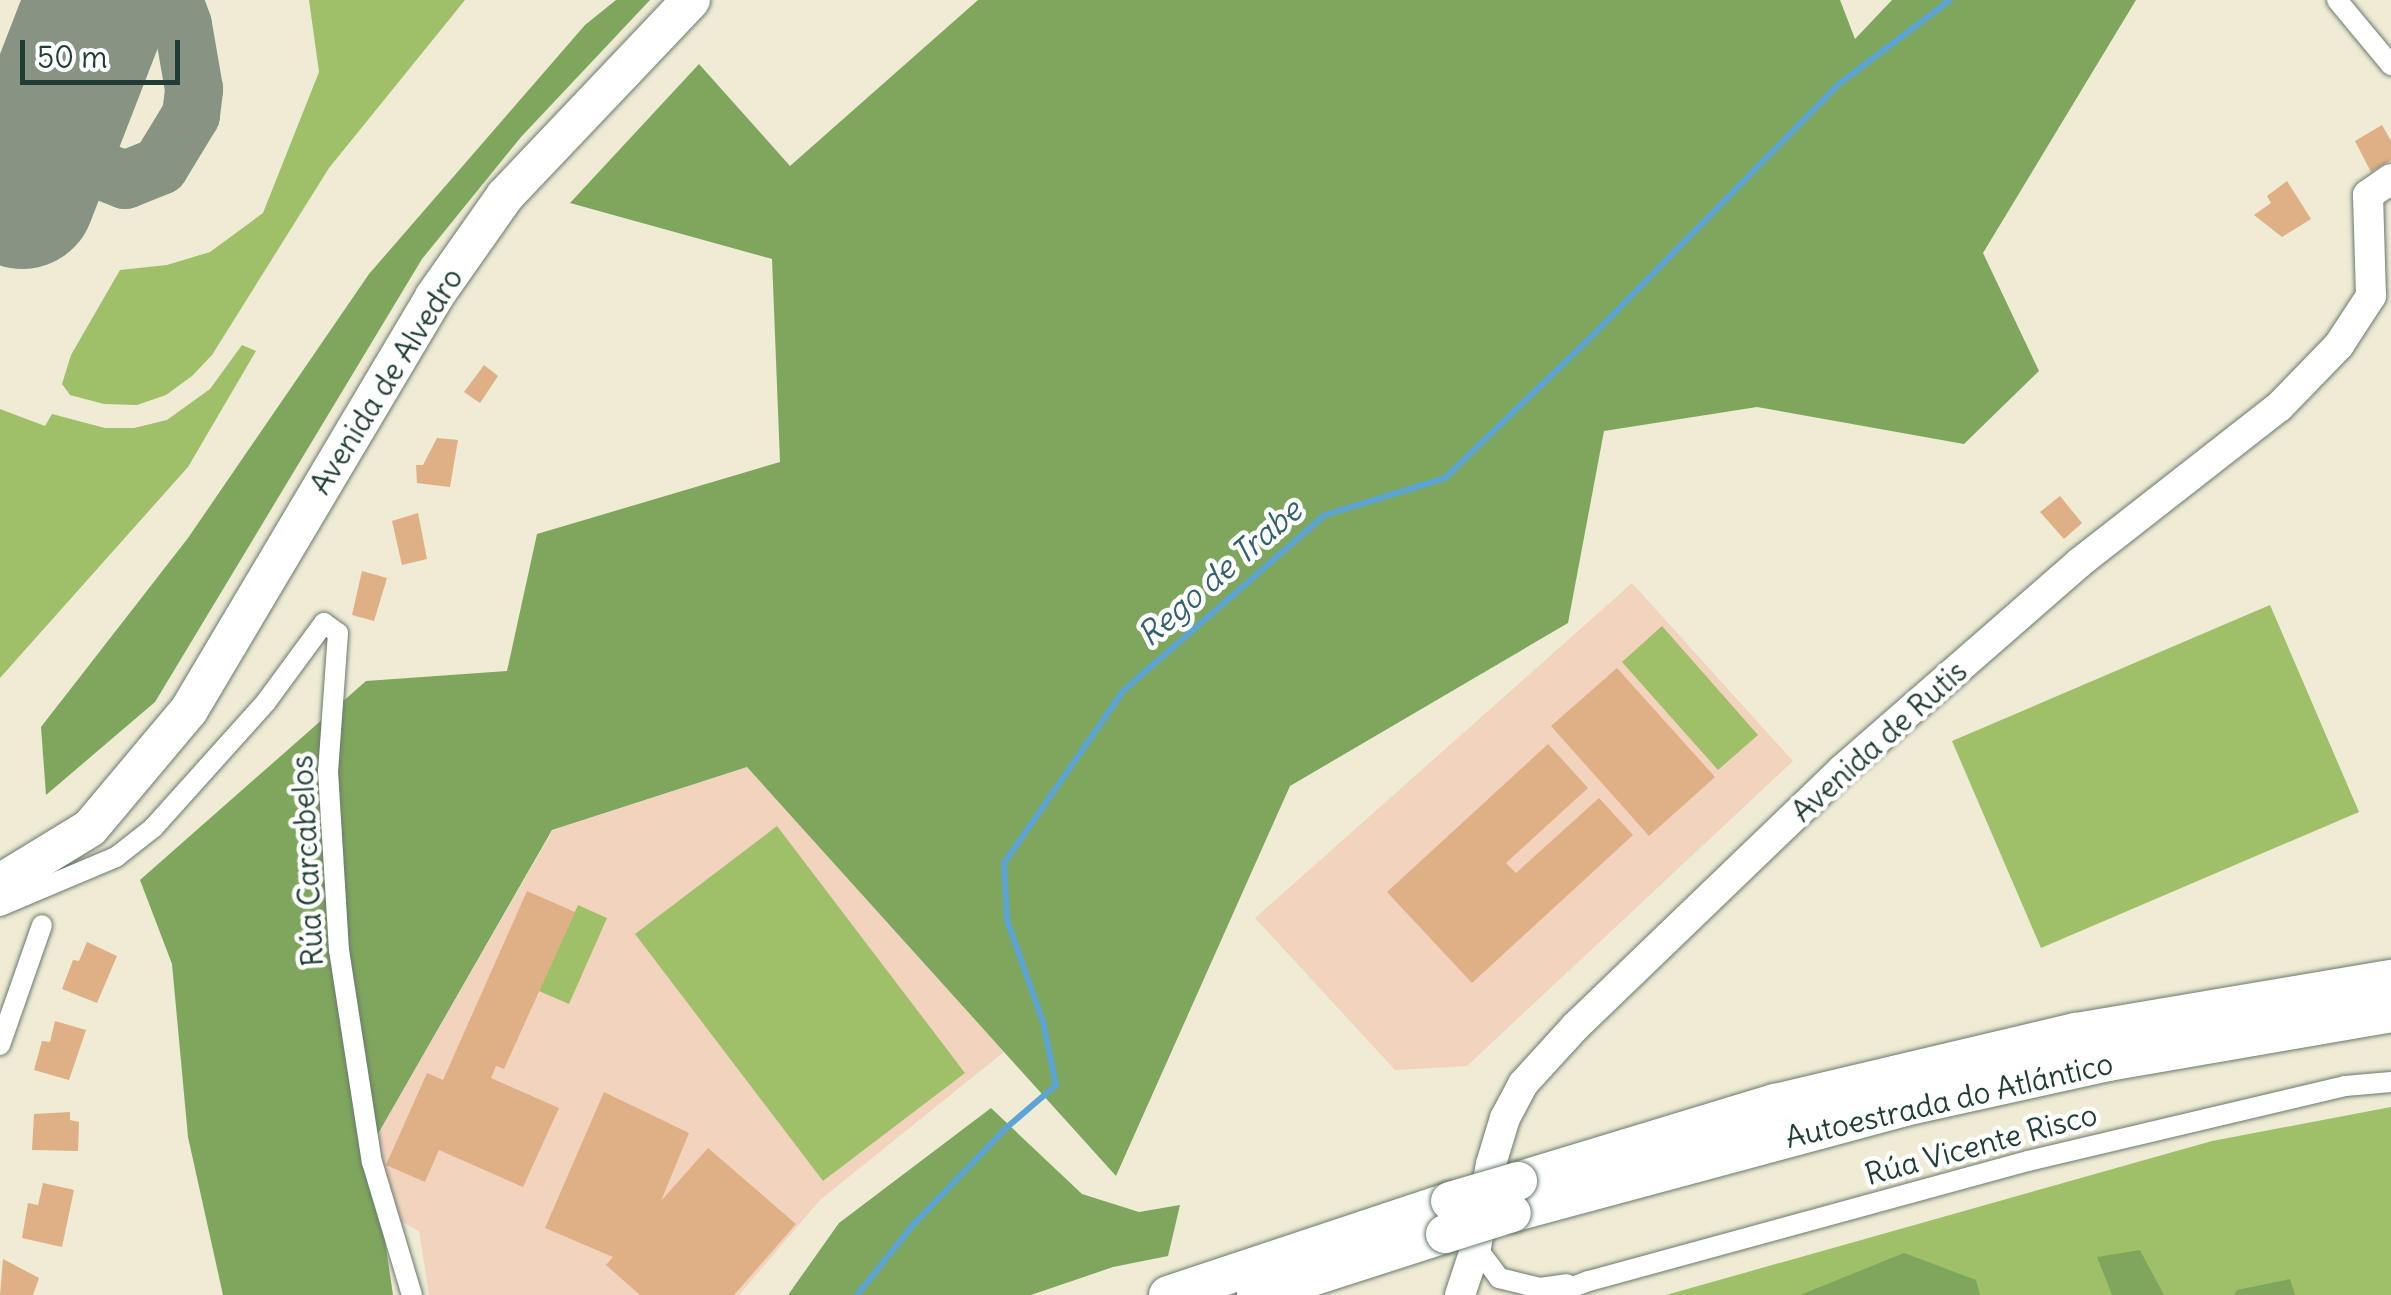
<!DOCTYPE html>
<html>
<head>
<meta charset="utf-8">
<style>
	body { margin:0 }
	#map { position:relative; width:2391px; height:1295px; overflow:hidden; background:#efebd4; font-family:Delius,sans-serif }
	div>[style] { position:absolute }
	.built>* { inset:0; background:#f2d4be }
	.green>* { inset:0; background:#9fc069 }
	.forest>* { inset:0; background:#7fa65d }
	.stream>* { height:6px; margin:-3px; padding:0 3px; transform-origin:3px; border-radius:3px; background:#5ca4d3 }
	.taxiway>* { height:58px; margin:-29px; padding:0 29px; transform-origin:29px; border-radius:29px; background:#879484 }
	.runway>* { height:145px; margin:-72.5px; padding:0 72.5px; transform-origin:72.5px; border-radius:72.5px; background:#879484 }
	.building>* { inset:0; background:#dfaf85 }
	.roads { filter:drop-shadow(0 0 2px #687a6c) drop-shadow(0 0 2px #687a6c) }
	.street>* { height:20px; margin:-10px; padding:0 10px; transform-origin:10px; border-radius:10px; background:#fff }
	.secondary>* { height:30px; margin:-15px; padding:0 15px; transform-origin:15px; border-radius:15px; background:#fff }
	.highway>* { height:38px; margin:-19px; padding:0 19px; transform-origin:19px; border-radius:19px; background:#fff }
	.bridges { filter:drop-shadow(0 0 2px #687a6c) drop-shadow(0 0 2px #687a6c) }
	.highway-bridge>* { height:38px; margin:-19px; padding:0 19px; transform-origin:19px; border-radius:19px; background:#fff }
	span { translate:-50% -50%; white-space:nowrap; text-align:center; line-height:1.15; -webkit-text-stroke:9px #fff; paint-order:stroke }
	.street-label { font-size:30px; color:#1f3d34 }
	.water-label { font-size:32px; color:#34616c; font-style:italic }
	.scale { position:absolute; left:20px; top:40px; width:160px; height:45px; box-sizing:border-box; border:5px solid #1f3d34; border-top:0; padding-left:12px; font-size:30px; line-height:35px; white-space:nowrap; color:#1f3d34; -webkit-text-stroke:8px #fff; paint-order:stroke }
</style>
</head>
<body>
<div id="map">
	<div class="built">
		<i style="clip-path:polygon(1632px 583px,1793px 761px,1467px 1066px,1395px 1070px,1255px 918px)"></i>
		<i style="clip-path:polygon(747px 767px,1004px 1052px,820px 1200px,739px 1295px,429px 1295px,419px 1231px,402px 1222px,374px 1168px,371px 1146px,553px 830px)"></i>
	</div>
	<div class="green">
		<i style="clip-path:polygon(309px 0,465px 0,329px 168px,212px 355px,192px 376px,166px 395px,137px 405px,104px 404px,70px 395px,62px 384px,71px 355px,120px 270px,167px 265px,210px 252px,263px 213px,319px 72px)"></i>
		<i style="clip-path:polygon(242px 345px,256px 351px,188px 467px,0 678px,0 409px,45px 426px,52px 414px,105px 428px,134px 428px,167px 420px,210px 389px)"></i>
		<i style="clip-path:polygon(2270px 605px,2359px 812px,2041px 948px,1952px 741px)"></i>
		<i style="clip-path:polygon(1662px 626px,1758px 735px,1718px 770px,1622px 662px)"></i>
		<i style="clip-path:polygon(777px 826px,965px 1073px,823px 1181px,635px 934px)"></i>
		<i style="clip-path:polygon(578px 905px,607px 918px,569px 1004px,539px 991px)"></i>
		<i style="clip-path:polygon(2391px 1107px,2391px 1295px,1666px 1295px,2212px 1141px)"></i>
	</div>
	<div class="forest">
		<i style="clip-path:polygon(616px 0,650px 0,521px 137px,422px 259px,155px 702px,46px 795px,41px 727px,188px 538px,369px 274px,585px 25px)"></i>
		<i style="clip-path:polygon(978px 0,1840px 0,1855px 39px,1892px 0,2136px 0,1983px 253px,2039px 371px,1964px 444px,1757px 407px,1604px 431px,1568px 623px,1290px 786px,1116px 1176px,747px 767px,552px 830px,371px 1146px,393px 1295px,223px 1295px,188px 1137px,172px 964px,140px 880px,366px 681px,507px 671px,537px 534px,780px 462px,772px 259px,570px 203px,699px 64px,790px 166px)"></i>
		<i style="clip-path:polygon(991px 1108px,1082px 1194px,1139px 1212px,1180px 1205px,1168px 1256px,1113px 1267px,1031px 1295px,788px 1295px,839px 1223px)"></i>
		<i style="clip-path:polygon(2140px 1250px,2164px 1295px,2112px 1295px,2097px 1257px)"></i>
		<i style="clip-path:polygon(1904px 1253px,1976px 1280px,1980px 1295px,1800px 1295px)"></i>
		<i style="clip-path:polygon(2290px 1279px,2295px 1295px,2234px 1295px,2237px 1290px)"></i>
	</div>
	<div class="stream">
		<i style="left:857px;top:1295px;width:88px;rotate:-51.4deg"></i>
		<i style="left:912px;top:1226px;width:134px;rotate:-46.2deg"></i>
		<i style="left:1005px;top:1129px;width:67px;rotate:-40.8deg"></i>
		<i style="left:1056px;top:1085px;width:64px;rotate:-101.7deg"></i>
		<i style="left:1043px;top:1022px;width:108px;rotate:-109.4deg"></i>
		<i style="left:1007px;top:920px;width:57px;rotate:-93deg"></i>
		<i style="left:1004px;top:863px;width:209px;rotate:-55.3deg"></i>
		<i style="left:1123px;top:691px;width:268px;rotate:-41.1deg"></i>
		<i style="left:1325px;top:515px;width:126px;rotate:-17.1deg"></i>
		<i style="left:1445px;top:478px;width:197px;rotate:-44deg"></i>
		<i style="left:1587px;top:341px;width:360px;rotate:-45.6deg"></i>
		<i style="left:1839px;top:84px;width:139px;rotate:-37.1deg"></i>
	</div>
	<div class="taxiway">
		<i style="left:44px;top:140px;width:20px;rotate:45deg"></i>
		<i style="left:58px;top:154px;width:72px;rotate:21.2deg"></i>
		<i style="left:125px;top:180px;width:38px;rotate:-22deg"></i>
		<i style="left:160px;top:166px;width:60px;rotate:-58.7deg"></i>
		<i style="left:191px;top:115px;width:26px;rotate:-83deg"></i>
		<i style="left:194px;top:89px;width:65px;rotate:-99.8deg"></i>
		<i style="left:183px;top:25px;width:27px;rotate:-110deg"></i>
	</div>
	<div class="runway">
		<i style="left:22px;top:196px;width:210px;rotate:-68.8deg"></i>
	</div>
	<div class="building">
		<i style="clip-path:polygon(2382px 125px,2391px 141px,2391px 160px,2371px 172px,2355px 141px)"></i>
		<i style="clip-path:polygon(2287px 181px,2311px 219px,2282px 237px,2254px 215px,2271px 203px,2267px 196px)"></i>
		<i style="clip-path:polygon(484px 365px,498px 376px,480px 403px,464px 392px)"></i>
		<i style="clip-path:polygon(437px 438px,458px 440px,450px 487px,417px 483px,416px 465px,423px 465px)"></i>
		<i style="clip-path:polygon(2060px 496px,2082px 523px,2064px 539px,2040px 512px)"></i>
		<i style="clip-path:polygon(418px 513px,427px 559px,402px 565px,392px 521px)"></i>
		<i style="clip-path:polygon(362px 571px,387px 578px,374px 621px,352px 615px)"></i>
		<i style="clip-path:polygon(1617px 668px,1715px 777px,1649px 836px,1551px 726px)"></i>
		<i style="clip-path:polygon(1548px 744px,1588px 788px,1506px 863px,1516px 873px,1599px 798px,1633px 835px,1472px 983px,1387px 892px)"></i>
		<i style="clip-path:polygon(527px 891px,575px 912px,504px 1069px,496px 1066px,491px 1078px,559px 1108px,523px 1187px,439px 1150px,425px 1182px,386px 1165px,427px 1073px,443px 1080px)"></i>
		<i style="clip-path:polygon(87px 942px,117px 956px,97px 1003px,62px 989px,73px 960px,79px 961px)"></i>
		<i style="clip-path:polygon(55px 1021px,86px 1030px,69px 1080px,34px 1070px,42px 1041px,50px 1042px)"></i>
		<i style="clip-path:polygon(604px 1092px,689px 1133px,661px 1201px,708px 1148px,796px 1224px,734px 1295px,640px 1295px,606px 1265px,613px 1257px,545px 1228px)"></i>
		<i style="clip-path:polygon(70px 1112px,70px 1120px,79px 1122px,78px 1151px,32px 1150px,34px 1114px)"></i>
		<i style="clip-path:polygon(43px 1183px,74px 1190px,62px 1247px,22px 1238px,28px 1203px,38px 1205px)"></i>
		<i style="clip-path:polygon(3px 1259px,39px 1278px,33px 1295px,0 1295px)"></i>
	</div>
	<div class="roads">
		<div class="street">
			<i style="left:2337px;top:0;width:85px;rotate:50.3deg"></i>
			<i style="left:0;top:906px;width:126px;rotate:-22.9deg"></i>
			<i style="left:116px;top:857px;width:47px;rotate:-38.1deg"></i>
			<i style="left:153px;top:828px;width:169px;rotate:-48.1deg"></i>
			<i style="left:266px;top:702px;width:98px;rotate:-53.7deg"></i>
			<i style="left:324px;top:623px;width:17px;rotate:36deg"></i>
			<i style="left:338px;top:633px;width:138px;rotate:94.1deg"></i>
			<i style="left:328px;top:771px;width:179px;rotate:86.5deg"></i>
			<i style="left:339px;top:950px;width:215px;rotate:81.2deg"></i>
			<i style="left:372px;top:1162px;width:139px;rotate:73.3deg"></i>
			<i style="left:0;top:1045px;width:127px;rotate:-70.7deg"></i>
			<i style="left:1476px;top:1247px;width:39px;rotate:53deg"></i>
			<i style="left:1499px;top:1278px;width:42px;rotate:13.7deg"></i>
			<i style="left:1540px;top:1288px;width:27px;rotate:-8deg"></i>
			<i style="left:1552px;top:1295px;width:40px;rotate:-21deg"></i>
			<i style="left:1589px;top:1281px;width:455px;rotate:-15.3deg"></i>
			<i style="left:2028px;top:1161px;width:326px;rotate:-13.3deg"></i>
			<i style="left:2345px;top:1086px;width:46px;rotate:-5deg"></i>
		</div>
		<div class="secondary">
			<i style="left:1460px;top:1295px;width:51px;rotate:-71.6deg"></i>
			<i style="left:1476px;top:1247px;width:84px;rotate:-79.8deg"></i>
			<i style="left:1491px;top:1164px;width:48px;rotate:-73.1deg"></i>
			<i style="left:1505px;top:1118px;width:38px;rotate:-62deg"></i>
			<i style="left:1523px;top:1084px;width:79px;rotate:-47.6deg"></i>
			<i style="left:1576px;top:1026px;width:369px;rotate:-43.9deg"></i>
			<i style="left:1842px;top:770px;width:315px;rotate:-41.1deg"></i>
			<i style="left:2079px;top:563px;width:254px;rotate:-38deg"></i>
			<i style="left:2279px;top:407px;width:86px;rotate:-45.9deg"></i>
			<i style="left:2339px;top:345px;width:59px;rotate:-56.9deg"></i>
			<i style="left:2371px;top:296px;width:101px;rotate:-91.7deg"></i>
			<i style="left:2368px;top:195px;width:28px;rotate:-35deg"></i>
		</div>
		<div class="highway">
			<i style="left:0;top:883px;width:105px;rotate:-31.4deg"></i>
			<i style="left:90px;top:828px;width:154px;rotate:-50deg"></i>
			<i style="left:189px;top:710px;width:480px;rotate:-59.3deg"></i>
			<i style="left:434px;top:297px;width:123px;rotate:-54.9deg"></i>
			<i style="left:505px;top:196px;width:270px;rotate:-46.5deg"></i>
			<i style="left:1518px;top:1181px;width:269px;rotate:-16.9deg"></i>
			<i style="left:1775px;top:1103px;width:309px;rotate:-13.3deg"></i>
			<i style="left:2076px;top:1032px;width:319px;rotate:-9.6deg"></i>
			<i style="left:1512px;top:1213px;width:406px;rotate:-15.1deg"></i>
			<i style="left:1904px;top:1107px;width:209px;rotate:-12.4deg"></i>
			<i style="left:2108px;top:1062px;width:287px;rotate:-9.8deg"></i>
			<i style="left:1168px;top:1295px;width:297px;rotate:-18.4deg"></i>
			<i style="left:1256px;top:1295px;width:199px;rotate:-17.9deg"></i>
		</div>
	</div>
	<div class="bridges">
		<div class="highway-bridge">
			<i style="left:1450px;top:1201px;width:71px;rotate:-16.4deg"></i>
			<i style="left:1445px;top:1234px;width:70px;rotate:-17.4deg"></i>
		</div>
	</div>
	<div class="street-label">
		<span style="left:386px;top:381px;rotate:-58deg">Avenida de Alvedro</span>
		<span style="left:1879px;top:741px;rotate:-42deg">Avenida de Rutis</span>
		<span style="left:307px;top:861px;rotate:-93deg">Rúa Carcabelos</span>
		<span style="left:1949px;top:1100px;rotate:-13deg">Autoestrada do Atlántico</span>
		<span style="left:1981px;top:1144px;rotate:-15deg">Rúa Vicente Risco</span>
	</div>
	<div class="water-label">
		<span style="left:1220px;top:573px;rotate:-41deg">Rego de Trabe</span>
	</div>
	<div class="scale">50 m</div>
</div>
</body>
</html>
